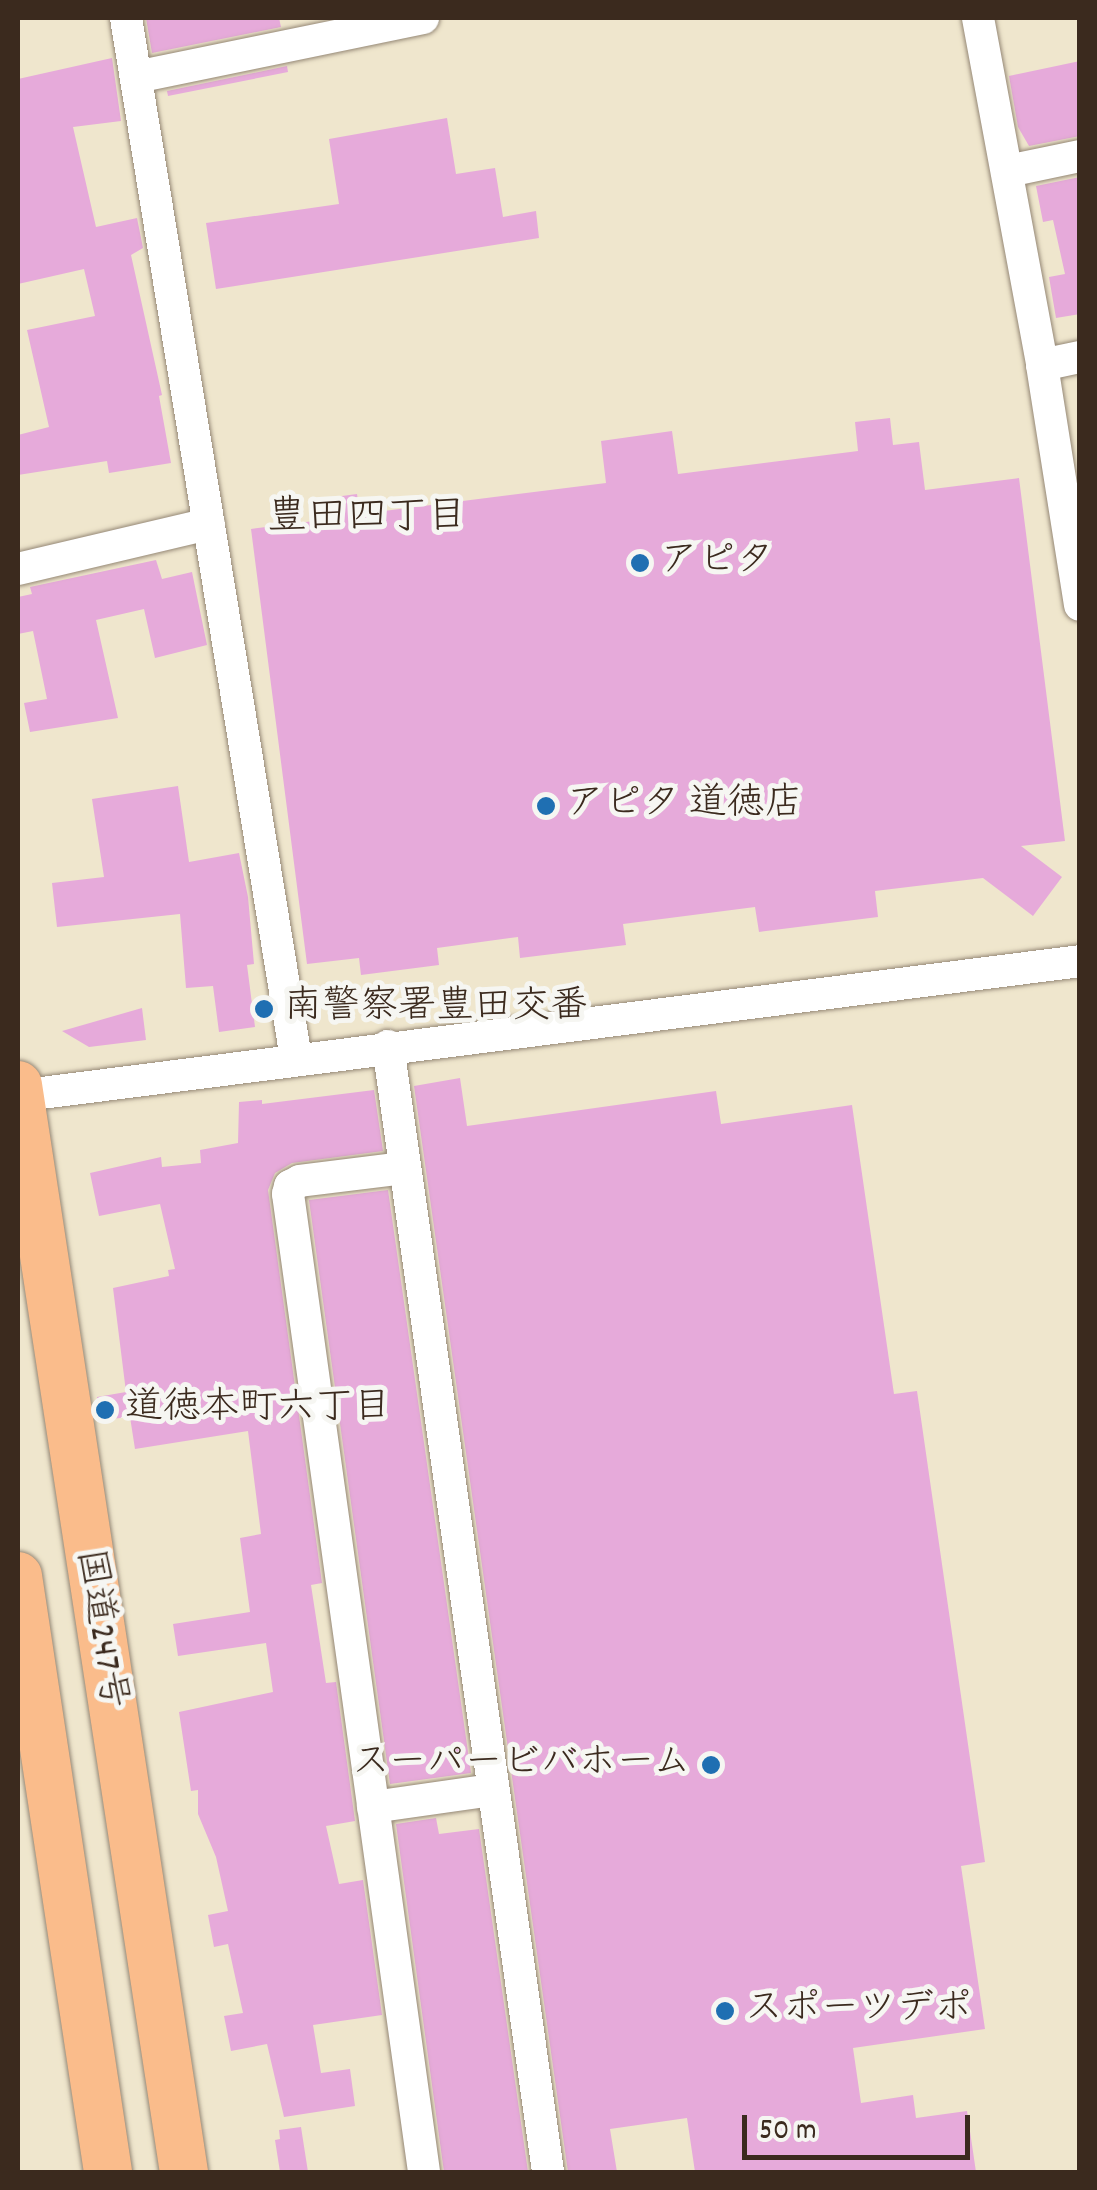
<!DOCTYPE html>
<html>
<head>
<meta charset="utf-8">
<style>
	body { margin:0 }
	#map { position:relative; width:1097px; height:2190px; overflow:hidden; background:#efe6cd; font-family:Dekko,"Klee One",sans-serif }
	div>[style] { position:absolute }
	.building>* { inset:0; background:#e6aada }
	.roads { filter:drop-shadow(0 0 2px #958876) drop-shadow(0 0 2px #958876) }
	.minor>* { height:32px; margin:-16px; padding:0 16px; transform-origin:16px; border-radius:16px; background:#fff }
	.highway>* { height:48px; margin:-24px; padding:0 24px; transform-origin:24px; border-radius:24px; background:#fabc8b }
	.dots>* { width:28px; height:28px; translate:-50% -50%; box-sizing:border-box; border:5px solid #f6f6f2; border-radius:50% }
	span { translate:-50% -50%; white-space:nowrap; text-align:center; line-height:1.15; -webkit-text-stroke:10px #f6f6f2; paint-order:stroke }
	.poi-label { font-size:38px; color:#3b2a1e }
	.left { translate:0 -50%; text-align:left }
	.right { translate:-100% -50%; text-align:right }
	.street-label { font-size:38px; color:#3b2a1e }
	.neighbourhood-label { font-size:40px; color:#3b2a1e }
	.frame { position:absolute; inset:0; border:20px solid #3b2a1e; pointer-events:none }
	.scale { position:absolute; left:742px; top:2115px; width:228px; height:45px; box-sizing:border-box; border:5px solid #3b2a1e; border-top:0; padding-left:12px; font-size:30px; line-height:35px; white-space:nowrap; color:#3b2a1e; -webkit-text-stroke:8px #f6f6f2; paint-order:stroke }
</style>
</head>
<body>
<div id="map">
	<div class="building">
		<i style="clip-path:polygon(146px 18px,279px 18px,281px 27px,152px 53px)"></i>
		<i style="clip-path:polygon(112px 58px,121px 121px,73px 127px,96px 227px,137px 218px,143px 248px,131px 255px,162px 395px,159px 396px,171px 463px,109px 473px,107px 461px,18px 475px,18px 435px,49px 427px,27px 330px,95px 316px,84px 269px,18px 284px,18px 79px)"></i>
		<i style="clip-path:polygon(1080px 61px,1080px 136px,1029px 146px,1018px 127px,1009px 76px)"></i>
		<i style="clip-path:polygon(287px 66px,288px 72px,168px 96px,167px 91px)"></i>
		<i style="clip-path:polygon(447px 118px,456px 174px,495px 168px,503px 217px,536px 211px,539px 238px,216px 289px,206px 223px,339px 204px,329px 139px)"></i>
		<i style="clip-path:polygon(1080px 177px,1080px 314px,1056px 318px,1049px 277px,1065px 274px,1053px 220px,1043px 222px,1036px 186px)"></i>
		<i style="clip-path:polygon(890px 418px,893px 445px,919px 442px,925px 490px,1019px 478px,1065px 841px,1021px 846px,1062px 877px,1033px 916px,983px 878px,875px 891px,878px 917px,759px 932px,755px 907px,623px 924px,626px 945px,520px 958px,518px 937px,437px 948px,439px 965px,361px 975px,359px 958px,307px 964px,251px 529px,314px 521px,312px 500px,357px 494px,360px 514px,606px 483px,601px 441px,672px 431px,678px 474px,858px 451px,855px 422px)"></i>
		<i style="clip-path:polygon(156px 560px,162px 579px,192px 572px,207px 645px,155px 658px,144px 609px,96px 620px,118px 718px,30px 732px,24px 703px,47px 699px,33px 631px,18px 634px,18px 597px,32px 594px,30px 587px)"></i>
		<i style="clip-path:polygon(178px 786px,189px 862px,239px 853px,248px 897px,254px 964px,247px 965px,255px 1027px,219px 1032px,213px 986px,186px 988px,180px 914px,57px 927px,52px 883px,104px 877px,92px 799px)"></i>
		<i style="clip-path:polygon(142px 1008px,146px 1040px,89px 1047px,62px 1031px)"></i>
		<i style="clip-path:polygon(460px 1078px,467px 1126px,716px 1091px,721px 1124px,852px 1105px,894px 1394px,917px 1391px,985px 1862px,961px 1866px,985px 2029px,853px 2048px,861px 2103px,913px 2095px,916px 2118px,967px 2111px,976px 2172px,695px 2172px,687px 2118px,610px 2129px,617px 2172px,568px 2172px,414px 1086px)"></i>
		<i style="clip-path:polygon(374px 1090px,383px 1151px,292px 1163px,275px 1173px,268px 1190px,322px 1583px,311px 1585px,326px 1683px,336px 1682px,355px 1821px,326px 1826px,339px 1884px,363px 1880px,382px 2015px,313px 2025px,321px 2073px,350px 2069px,355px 2106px,284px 2117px,267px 2044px,231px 2051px,224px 2016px,243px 2013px,228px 1944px,214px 1947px,208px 1915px,228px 1911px,216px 1857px,198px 1814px,198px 1790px,191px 1791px,179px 1712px,273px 1692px,266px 1643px,178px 1656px,173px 1624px,250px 1612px,240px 1538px,261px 1534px,248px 1431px,135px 1449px,130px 1417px,101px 1420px,97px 1397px,126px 1392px,113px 1288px,169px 1276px,168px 1270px,175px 1269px,160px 1204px,99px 1216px,90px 1173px,161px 1157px,162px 1167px,201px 1163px,200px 1150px,238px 1143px,239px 1102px,262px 1100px,262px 1104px)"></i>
		<i style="clip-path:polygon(388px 1190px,471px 1773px,390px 1784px,309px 1200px)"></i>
		<i style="clip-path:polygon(436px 1818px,439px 1834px,479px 1829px,528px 2172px,444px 2172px,396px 1824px)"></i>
		<i style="clip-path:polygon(301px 2127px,308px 2172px,280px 2172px,275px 2140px,280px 2139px,279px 2130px)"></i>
	</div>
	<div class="roads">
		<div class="minor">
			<i style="left:126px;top:18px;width:1054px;rotate:80.72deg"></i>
			<i style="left:978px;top:18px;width:353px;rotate:79.5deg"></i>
			<i style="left:1042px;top:365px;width:243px;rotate:81deg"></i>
			<i style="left:136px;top:77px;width:293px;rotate:-11.6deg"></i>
			<i style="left:1008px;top:171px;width:74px;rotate:-11.8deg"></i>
			<i style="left:1042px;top:365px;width:39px;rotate:-12deg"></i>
			<i style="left:18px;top:569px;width:196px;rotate:-13.3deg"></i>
			<i style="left:388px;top:1046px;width:1137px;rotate:81.91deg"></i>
			<i style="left:18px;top:1096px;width:1071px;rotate:-7.24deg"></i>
			<i style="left:404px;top:1168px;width:105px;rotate:172.9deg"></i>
			<i style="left:300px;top:1181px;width:11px;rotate:153deg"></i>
			<i style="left:290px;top:1186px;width:8px;rotate:104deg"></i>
			<i style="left:288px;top:1194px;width:987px;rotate:82.08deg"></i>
			<i style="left:373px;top:1807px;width:121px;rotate:-8.1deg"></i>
		</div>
		<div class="highway">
			<i style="left:18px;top:1085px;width:1100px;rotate:81.32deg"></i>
			<i style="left:18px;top:1576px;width:603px;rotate:81.41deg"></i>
		</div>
	</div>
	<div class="dots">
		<i style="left:640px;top:563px;background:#1f6fb2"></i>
		<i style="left:546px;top:806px;background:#1f6fb2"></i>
		<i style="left:264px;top:1009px;background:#1f6fb2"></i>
		<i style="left:105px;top:1410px;background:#1f6fb2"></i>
		<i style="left:711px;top:1765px;background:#1f6fb2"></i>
		<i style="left:725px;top:2011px;background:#1f6fb2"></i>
	</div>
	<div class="poi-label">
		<span class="left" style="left:660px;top:563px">アピタ</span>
		<span class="left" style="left:566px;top:806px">アピタ 道徳店</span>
		<span class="left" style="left:284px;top:1009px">南警察署豊田交番</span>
		<span class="left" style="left:125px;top:1410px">道徳本町六丁目</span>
		<span class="right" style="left:691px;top:1765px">スーパービバホーム</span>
		<span class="left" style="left:745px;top:2011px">スポーツデポ</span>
	</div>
	<div class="street-label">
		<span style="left:99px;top:1629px;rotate:81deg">国道247号</span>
	</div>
	<div class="neighbourhood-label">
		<span style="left:367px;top:520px">豊田四丁目</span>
	</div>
	<div class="frame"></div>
	<div class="scale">50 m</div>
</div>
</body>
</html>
